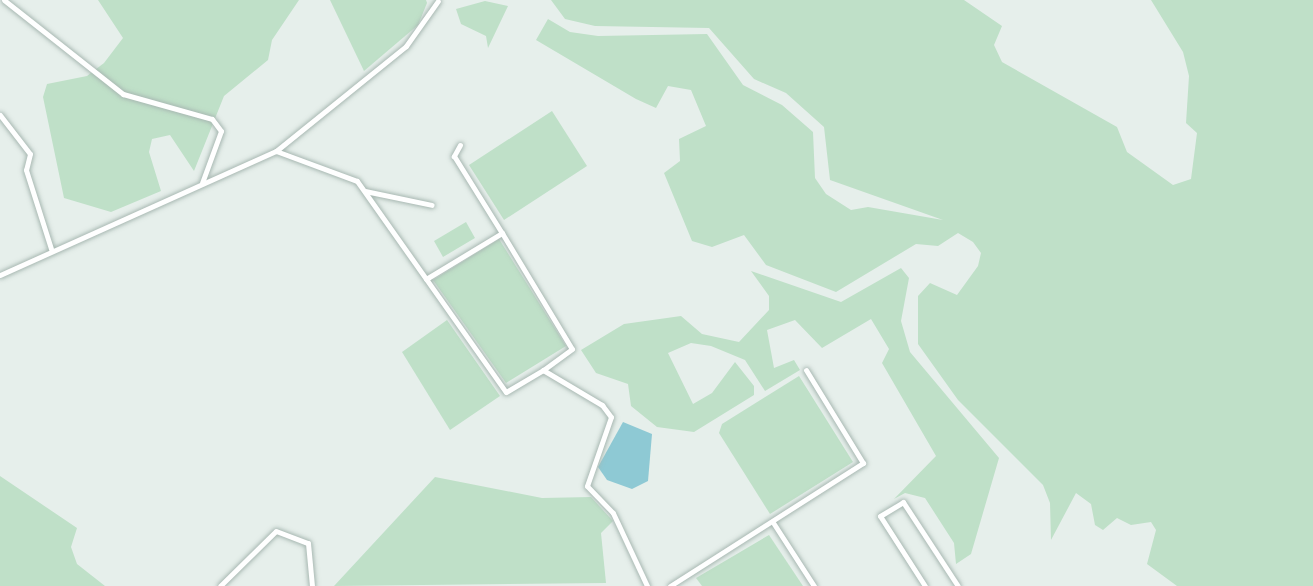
<!DOCTYPE html>
<html>
<head>
<meta charset="utf-8">
<style>
	body { margin:0 }
	#map { position:relative; width:1313px; height:586px; overflow:hidden; background:#e6efeb; font-family:Karla,sans-serif }
	div>[style] { position:absolute }
	.green>* { inset:0; background:#bfe0c8 }
	.water>* { inset:0; background:#8ec9d4 }
	.roads { filter:drop-shadow(0 0 2px #a8b8b2) drop-shadow(0 0 2px #a8b8b2) }
	.street>* { height:5px; margin:-2.5px; padding:0 2.5px; transform-origin:2.5px; border-radius:2.5px; background:#fff }
	span { translate:-50% -50%; white-space:nowrap; text-align:center; line-height:1.15; -webkit-text-stroke:6px #f7fbf9; paint-order:stroke }
</style>
</head>
<body>
<div id="map">
	<div class="green">
		<i style="clip-path:polygon(98px 0,299px 0,272px 40px,268px 60px,224px 96px,194px 171px,170px 135px,152px 139px,149px 152px,161px 191px,111px 212px,64px 198px,43px 97px,47px 84px,87px 76px,104px 63px,123px 38px)"></i>
		<i style="clip-path:polygon(330px 0,426px 0,427px 3px,418px 25px,364px 71px)"></i>
		<i style="clip-path:polygon(551px 0,964px 0,1002px 26px,994px 45px,1002px 62px,1117px 127px,1127px 152px,1173px 185px,1191px 179px,1197px 133px,1186px 123px,1189px 76px,1183px 52px,1151px 0,1313px 0,1313px 586px,1177px 586px,1147px 564px,1156px 530px,1151px 522px,1131px 525px,1117px 518px,1103px 530px,1095px 525px,1091px 504px,1076px 493px,1051px 540px,1050px 503px,1043px 485px,958px 400px,918px 344px,918px 296px,930px 283px,957px 295px,978px 266px,981px 253px,973px 242px,958px 233px,938px 246px,916px 244px,836px 292px,766px 265px,744px 235px,712px 247px,692px 241px,664px 173px,680px 161px,679px 139px,706px 126px,691px 90px,668px 86px,656px 108px,636px 99px,536px 40px,548px 19px,570px 32px,598px 36px,707px 34px,743px 85px,782px 105px,813px 132px,815px 178px,826px 194px,851px 210px,868px 207px,943px 220px,830px 180px,824px 127px,786px 93px,754px 79px,709px 28px,595px 26px,565px 19px)"></i>
		<i style="clip-path:polygon(485px 1px,508px 6px,488px 48px,486px 36px,461px 24px,456px 9px)"></i>
		<i style="clip-path:polygon(552px 111px,587px 166px,504px 220px,469px 165px)"></i>
		<i style="clip-path:polygon(466px 222px,475px 238px,443px 257px,434px 241px)"></i>
		<i style="clip-path:polygon(499px 239px,566px 346px,506px 383px,433px 280px)"></i>
		<i style="clip-path:polygon(901px 268px,909px 278px,901px 321px,910px 352px,999px 458px,971px 554px,956px 564px,954px 543px,925px 498px,905px 493px,894px 499px,936px 456px,882px 363px,889px 349px,871px 319px,822px 348px,795px 320px,767px 330px,774px 368px,794px 360px,800px 370px,765px 391px,745px 360px,711px 346px,691px 343px,668px 353px,693px 404px,712px 393px,735px 362px,754px 386px,754px 395px,694px 432px,657px 427px,631px 406px,628px 384px,596px 373px,581px 350px,624px 324px,681px 316px,702px 334px,739px 342px,769px 310px,769px 296px,751px 271px,841px 302px)"></i>
		<i style="clip-path:polygon(447px 320px,500px 396px,450px 430px,402px 352px)"></i>
		<i style="clip-path:polygon(799px 376px,853px 462px,770px 514px,719px 433px,722px 424px)"></i>
		<i style="clip-path:polygon(0 476px,77px 528px,71px 547px,77px 564px,105px 586px,0 586px)"></i>
		<i style="clip-path:polygon(435px 477px,542px 498px,591px 497px,613px 521px,601px 533px,606px 583px,334px 586px)"></i>
		<i style="clip-path:polygon(769px 535px,803px 586px,702px 586px,696px 578px)"></i>
	</div>
	<div class="water">
		<i style="clip-path:polygon(623px 422px,652px 434px,648px 481px,632px 489px,607px 480px,598px 467px)"></i>
	</div>
	<div class="roads">
		<div class="street">
			<i style="left:4px;top:0;width:152px;rotate:38.3deg"></i>
			<i style="left:123px;top:94px;width:92px;rotate:15.7deg"></i>
			<i style="left:212px;top:119px;width:15px;rotate:53deg"></i>
			<i style="left:221px;top:131px;width:55px;rotate:110.1deg"></i>
			<i style="left:0;top:115px;width:49px;rotate:52.4deg"></i>
			<i style="left:30px;top:154px;width:16px;rotate:104deg"></i>
			<i style="left:26px;top:170px;width:83px;rotate:72.4deg"></i>
			<i style="left:460px;top:145px;width:13px;rotate:119deg"></i>
			<i style="left:454px;top:156px;width:91px;rotate:58.1deg"></i>
			<i style="left:276px;top:151px;width:86px;rotate:20.3deg"></i>
			<i style="left:357px;top:181px;width:258px;rotate:54.8deg"></i>
			<i style="left:506px;top:392px;width:43px;rotate:-30.7deg"></i>
			<i style="left:543px;top:370px;width:69px;rotate:30.7deg"></i>
			<i style="left:602px;top:405px;width:15px;rotate:53deg"></i>
			<i style="left:611px;top:417px;width:73px;rotate:109.2deg"></i>
			<i style="left:587px;top:486px;width:37px;rotate:46deg"></i>
			<i style="left:613px;top:513px;width:81px;rotate:65deg"></i>
			<i style="left:365px;top:191px;width:68px;rotate:11.8deg"></i>
			<i style="left:0;top:275px;width:303px;rotate:-24.2deg"></i>
			<i style="left:276px;top:151px;width:167px;rotate:-38.9deg"></i>
			<i style="left:406px;top:46px;width:55px;rotate:-54.6deg"></i>
			<i style="left:426px;top:279px;width:89px;rotate:-31.2deg"></i>
			<i style="left:502px;top:233px;width:135px;rotate:58.9deg"></i>
			<i style="left:572px;top:349px;width:36px;rotate:144deg"></i>
			<i style="left:774px;top:524px;width:74px;rotate:57.2deg"></i>
			<i style="left:220px;top:586px;width:78px;rotate:-44.5deg"></i>
			<i style="left:276px;top:531px;width:34px;rotate:21deg"></i>
			<i style="left:308px;top:543px;width:43px;rotate:84.7deg"></i>
			<i style="left:670px;top:586px;width:229px;rotate:-32.5deg"></i>
			<i style="left:863px;top:463px;width:109px;rotate:-121.5deg"></i>
			<i style="left:925px;top:586px;width:83px;rotate:-122.7deg"></i>
			<i style="left:880px;top:516px;width:27px;rotate:-31deg"></i>
			<i style="left:903px;top:502px;width:100px;rotate:56.8deg"></i>
		</div>
	</div>
</div>
</body>
</html>
